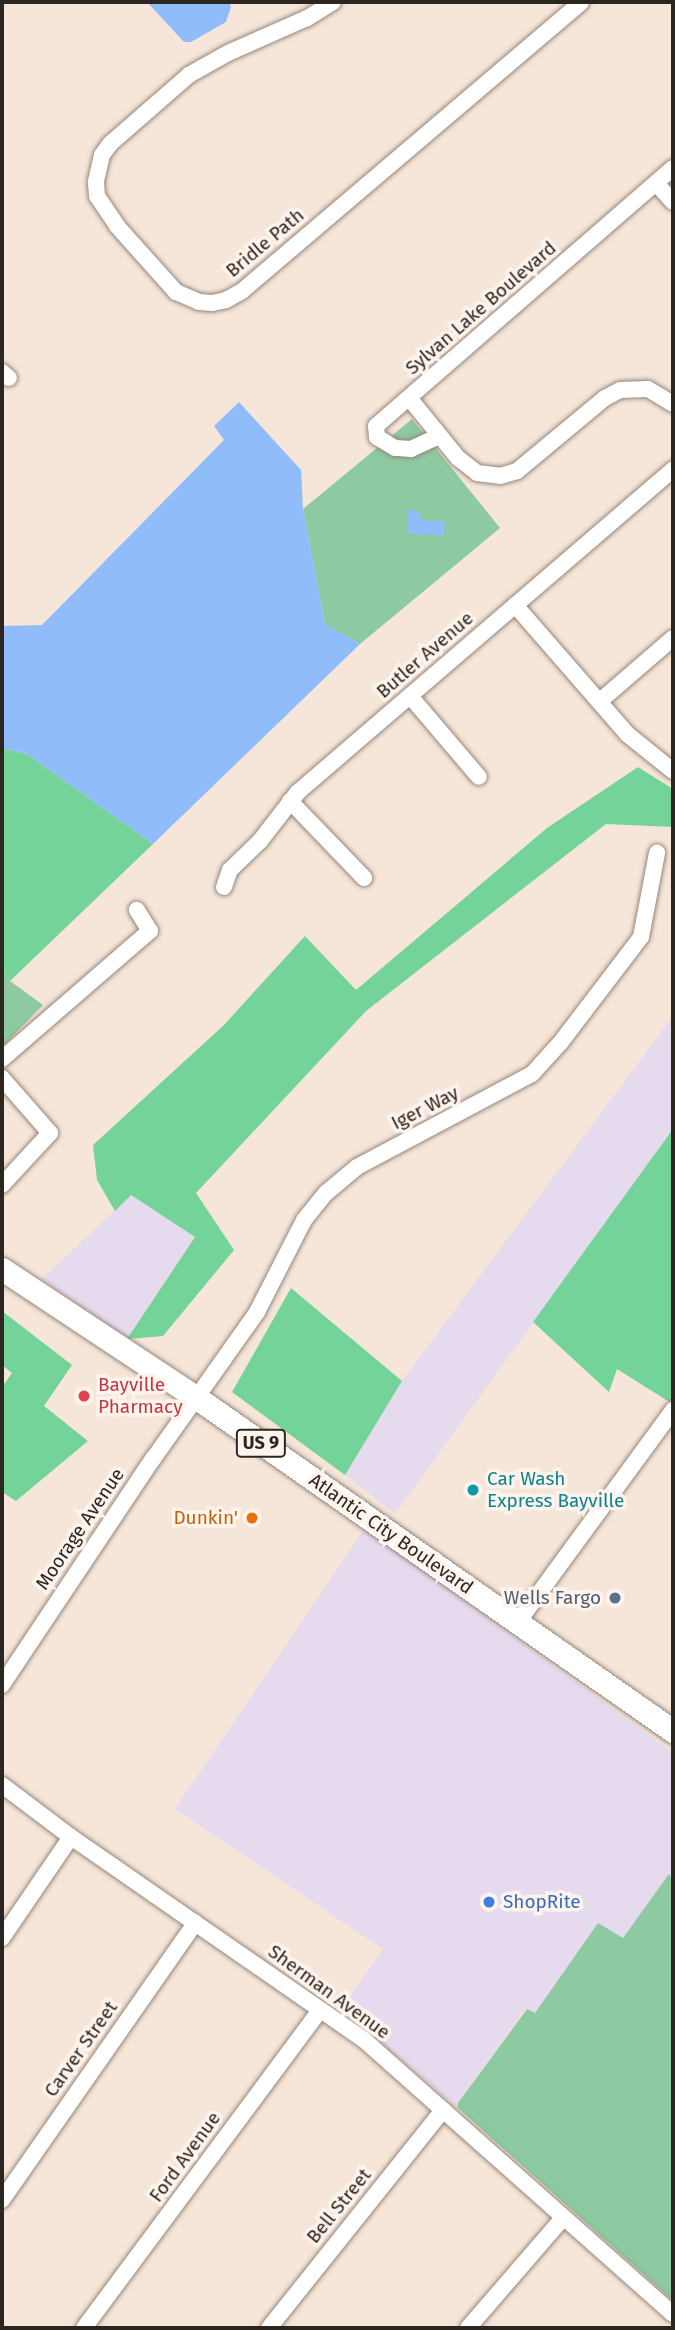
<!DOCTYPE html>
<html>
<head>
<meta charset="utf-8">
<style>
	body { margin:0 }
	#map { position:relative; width:675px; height:2330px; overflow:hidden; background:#f6e6d9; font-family:"Fira Sans",sans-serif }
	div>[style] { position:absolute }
	.commercial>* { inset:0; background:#e6daef }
	.green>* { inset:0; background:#8dc9a1 }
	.forest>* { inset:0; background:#74d398 }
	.water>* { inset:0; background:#91bcfa }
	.roads { filter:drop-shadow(0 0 2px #96877b) drop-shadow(0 0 2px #96877b) }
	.minor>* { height:16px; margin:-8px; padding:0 8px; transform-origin:8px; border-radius:8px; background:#fff }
	.highway>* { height:23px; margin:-11.5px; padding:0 11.5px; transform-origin:11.5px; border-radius:11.5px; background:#fff }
	.dots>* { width:19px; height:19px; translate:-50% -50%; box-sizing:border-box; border:4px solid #fef4ed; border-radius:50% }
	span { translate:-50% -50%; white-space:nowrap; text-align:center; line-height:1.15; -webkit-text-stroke:7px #fef4ed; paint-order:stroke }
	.shield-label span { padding:2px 5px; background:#fef4ed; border:2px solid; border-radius:5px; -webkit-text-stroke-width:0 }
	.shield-label { font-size:18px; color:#2c2621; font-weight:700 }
	.street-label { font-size:19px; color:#2c2621 }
	.health-label { font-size:19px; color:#be3a42 }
	.left { translate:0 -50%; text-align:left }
	.culture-label { font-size:19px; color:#0d838f }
	.food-label { font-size:19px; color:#c56008 }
	.right { translate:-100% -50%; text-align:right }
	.service-label { font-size:19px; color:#4e5e75 }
	.shop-label { font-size:19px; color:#366cbe }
	.frame { position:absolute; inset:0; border:4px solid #2c2621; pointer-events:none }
</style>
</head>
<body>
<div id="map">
	<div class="commercial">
		<i style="clip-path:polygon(673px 1016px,673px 1129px,395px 1514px,345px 1475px,402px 1381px)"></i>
		<i style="clip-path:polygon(131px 1195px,195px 1237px,127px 1339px,42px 1279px)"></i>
		<i style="clip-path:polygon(365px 1528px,673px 1753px,673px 1882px,669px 1875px,623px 1939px,598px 1923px,535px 2014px,526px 2008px,458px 2103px,458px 2108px,341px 2009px,383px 1949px,175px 1809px)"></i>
	</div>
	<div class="green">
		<i style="clip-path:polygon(412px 419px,500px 528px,360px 644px,325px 625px,303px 509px)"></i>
		<i style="clip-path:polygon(2px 965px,10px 981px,43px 1005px,2px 1047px)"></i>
		<i style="clip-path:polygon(669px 1874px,673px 1882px,672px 2300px,458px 2108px,458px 2103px,527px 2009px,535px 2013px,598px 1923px,623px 1938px)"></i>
	</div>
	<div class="forest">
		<i style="clip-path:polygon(2px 748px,27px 754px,153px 844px,10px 981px,2px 965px)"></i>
		<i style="clip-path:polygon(638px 767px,673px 789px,673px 827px,606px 824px,366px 1011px,196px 1193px,234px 1250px,163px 1336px,127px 1339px,195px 1237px,131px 1195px,115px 1211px,97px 1180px,93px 1145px,224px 1025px,305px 936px,356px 990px,547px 828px)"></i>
		<i style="clip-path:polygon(673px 1129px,673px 1400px,671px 1403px,617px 1369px,609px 1392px,533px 1322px)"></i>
		<i style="clip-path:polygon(291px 1288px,402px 1381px,345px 1475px,232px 1392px)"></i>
		<i style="clip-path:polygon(2px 1311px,72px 1365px,44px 1406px,88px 1441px,16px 1501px,2px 1492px,2px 1387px,12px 1373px,2px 1365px)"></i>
	</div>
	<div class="water">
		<i style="clip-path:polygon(147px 2px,229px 2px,231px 7px,226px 22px,191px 42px,184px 42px)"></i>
		<i style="clip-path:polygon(239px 402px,301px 470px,303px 509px,325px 624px,360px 644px,153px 844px,27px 754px,2px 748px,2px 626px,42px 625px,224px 440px,214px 426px)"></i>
		<i style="clip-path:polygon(408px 510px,417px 510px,423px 520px,445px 522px,444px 536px,407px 533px)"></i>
	</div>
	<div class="roads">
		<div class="minor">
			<i style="left:333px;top:2px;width:31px;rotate:148deg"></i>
			<i style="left:307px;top:18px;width:86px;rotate:156.1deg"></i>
			<i style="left:228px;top:53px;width:45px;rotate:150.6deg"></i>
			<i style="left:189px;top:75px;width:105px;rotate:138.9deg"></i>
			<i style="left:110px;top:144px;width:14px;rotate:126deg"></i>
			<i style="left:102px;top:155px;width:28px;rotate:103deg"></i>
			<i style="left:96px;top:182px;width:14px;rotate:86deg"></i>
			<i style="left:97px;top:196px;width:36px;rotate:56deg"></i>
			<i style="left:117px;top:226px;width:89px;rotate:48.2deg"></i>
			<i style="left:176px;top:292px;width:25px;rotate:23deg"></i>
			<i style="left:199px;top:302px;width:13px;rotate:4deg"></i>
			<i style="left:212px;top:303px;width:14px;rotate:-12deg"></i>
			<i style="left:226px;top:300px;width:18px;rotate:-29deg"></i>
			<i style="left:242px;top:291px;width:445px;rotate:-40.4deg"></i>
			<i style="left:656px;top:183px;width:25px;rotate:48deg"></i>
			<i style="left:2px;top:372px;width:9px;rotate:41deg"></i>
			<i style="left:410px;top:399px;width:76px;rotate:50.9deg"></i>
			<i style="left:458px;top:458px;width:24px;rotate:38deg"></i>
			<i style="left:477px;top:473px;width:23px;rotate:7deg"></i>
			<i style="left:500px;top:476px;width:18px;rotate:-16deg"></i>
			<i style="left:517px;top:471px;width:114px;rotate:-39.7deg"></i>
			<i style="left:605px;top:398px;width:17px;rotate:-28deg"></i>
			<i style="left:620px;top:390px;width:28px;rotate:-2deg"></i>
			<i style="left:648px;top:389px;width:29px;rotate:31deg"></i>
			<i style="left:439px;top:436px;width:31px;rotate:155deg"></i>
			<i style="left:411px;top:449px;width:16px;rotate:-176deg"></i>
			<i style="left:395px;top:448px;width:21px;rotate:-149deg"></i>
			<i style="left:377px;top:437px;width:11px;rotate:-95deg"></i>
			<i style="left:376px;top:426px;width:393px;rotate:-41deg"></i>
			<i style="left:515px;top:605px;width:171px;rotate:49deg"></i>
			<i style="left:627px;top:734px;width:59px;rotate:38.8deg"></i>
			<i style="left:410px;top:696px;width:106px;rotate:49.6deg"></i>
			<i style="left:600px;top:701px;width:96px;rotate:-40.8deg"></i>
			<i style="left:290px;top:801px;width:107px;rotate:46.1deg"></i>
			<i style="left:224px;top:887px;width:18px;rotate:-71deg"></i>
			<i style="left:230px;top:870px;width:42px;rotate:-44deg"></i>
			<i style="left:260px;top:841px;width:62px;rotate:-52.2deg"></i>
			<i style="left:298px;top:792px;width:495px;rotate:-40.7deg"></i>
			<i style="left:2px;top:1059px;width:196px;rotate:-40.9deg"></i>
			<i style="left:150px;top:931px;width:25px;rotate:-122deg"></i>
			<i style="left:2px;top:1078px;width:73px;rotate:48.9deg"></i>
			<i style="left:50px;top:1133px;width:71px;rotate:132.7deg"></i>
			<i style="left:518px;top:1622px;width:263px;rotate:-53.8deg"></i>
			<i style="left:2px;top:1685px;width:272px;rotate:-56.3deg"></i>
			<i style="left:153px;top:1459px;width:180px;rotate:-54.7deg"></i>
			<i style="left:257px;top:1312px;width:103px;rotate:-62.9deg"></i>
			<i style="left:304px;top:1220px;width:35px;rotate:-51deg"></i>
			<i style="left:326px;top:1193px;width:40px;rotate:-40deg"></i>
			<i style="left:357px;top:1167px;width:198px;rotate:-28deg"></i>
			<i style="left:532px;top:1074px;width:43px;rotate:-47.8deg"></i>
			<i style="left:561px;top:1042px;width:132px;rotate:-52.7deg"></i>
			<i style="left:641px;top:937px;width:86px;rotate:-79.2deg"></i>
			<i style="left:2px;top:1785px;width:86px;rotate:37deg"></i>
			<i style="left:71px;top:1837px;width:355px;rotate:34.7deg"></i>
			<i style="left:363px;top:2039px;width:414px;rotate:41.6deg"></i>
			<i style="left:2px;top:1938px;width:122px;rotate:-55.7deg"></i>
			<i style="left:2px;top:2200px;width:338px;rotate:-55.1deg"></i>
			<i style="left:84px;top:2328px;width:396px;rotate:-53.4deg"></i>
			<i style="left:269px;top:2328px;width:279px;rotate:-51.4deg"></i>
			<i style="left:468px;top:2328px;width:145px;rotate:-49.2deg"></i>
		</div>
		<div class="highway">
			<i style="left:2px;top:1269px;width:234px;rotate:33.5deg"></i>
			<i style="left:197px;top:1398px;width:581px;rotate:34.98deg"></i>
		</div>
	</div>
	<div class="dots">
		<i style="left:84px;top:1396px;background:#e0444e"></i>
		<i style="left:473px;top:1490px;background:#0f9aa8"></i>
		<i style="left:252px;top:1518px;background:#e8710a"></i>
		<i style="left:615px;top:1598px;background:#5c6f8a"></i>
		<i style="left:489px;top:1902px;background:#3f7fe0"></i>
	</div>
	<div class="shield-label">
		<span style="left:261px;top:1443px">US 9</span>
	</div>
	<div class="street-label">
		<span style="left:265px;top:243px;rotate:-40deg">Bridle Path</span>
		<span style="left:481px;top:308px;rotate:-41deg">Sylvan Lake Boulevard</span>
		<span style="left:425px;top:655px;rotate:-41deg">Butler Avenue</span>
		<span style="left:425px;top:1108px;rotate:-27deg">Iger Way</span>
		<span style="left:80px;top:1529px;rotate:-56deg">Moorage Avenue</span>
		<span style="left:391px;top:1534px;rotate:35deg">Atlantic City Boulevard</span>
		<span style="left:329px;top:1992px;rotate:36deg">Sherman Avenue</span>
		<span style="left:81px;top:2049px;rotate:-55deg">Carver Street</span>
		<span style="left:185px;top:2157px;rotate:-54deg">Ford Avenue</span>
		<span style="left:339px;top:2206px;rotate:-51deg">Bell Street</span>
	</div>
	<div class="health-label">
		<span class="left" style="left:98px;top:1396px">Bayville<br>Pharmacy</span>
	</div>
	<div class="culture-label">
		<span class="left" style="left:487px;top:1490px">Car Wash<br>Express Bayville</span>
	</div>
	<div class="food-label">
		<span class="right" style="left:238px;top:1518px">Dunkin'</span>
	</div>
	<div class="service-label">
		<span class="right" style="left:601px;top:1598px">Wells Fargo</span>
	</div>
	<div class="shop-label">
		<span class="left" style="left:503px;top:1902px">ShopRite</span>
	</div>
	<div class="frame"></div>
</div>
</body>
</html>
